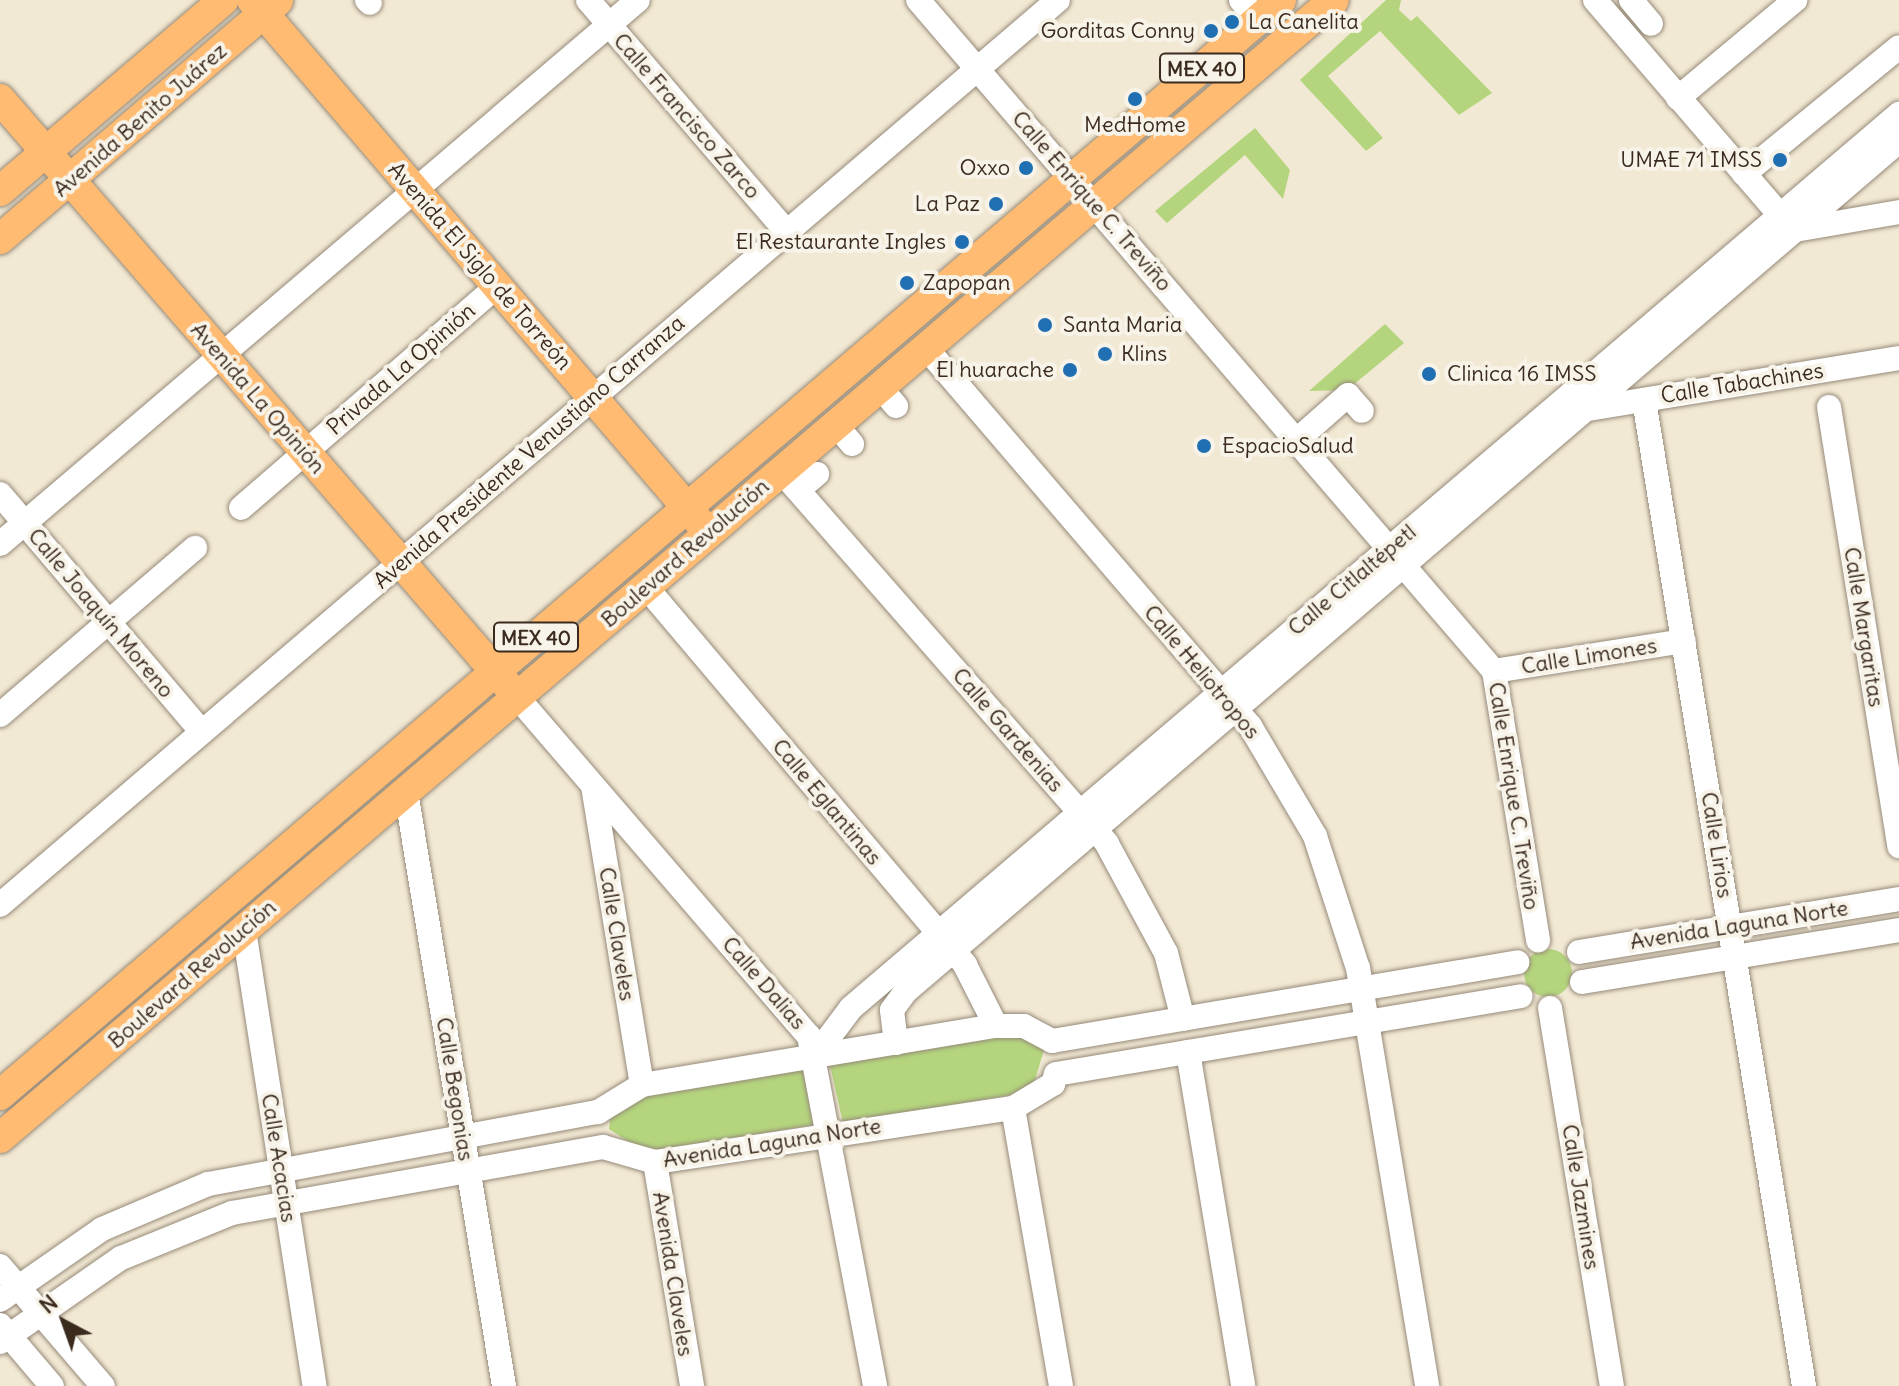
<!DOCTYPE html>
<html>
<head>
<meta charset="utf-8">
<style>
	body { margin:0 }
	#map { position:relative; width:1899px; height:1386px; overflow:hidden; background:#f2e9d4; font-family:Delius,sans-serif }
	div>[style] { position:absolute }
	.green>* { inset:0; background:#b4d57d }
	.round { border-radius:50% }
	.roads { filter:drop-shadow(0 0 2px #968a79) drop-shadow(0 0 2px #968a79) }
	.minor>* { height:24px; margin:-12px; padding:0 12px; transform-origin:12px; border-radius:12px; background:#fff }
	.major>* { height:30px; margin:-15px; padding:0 15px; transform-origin:15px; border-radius:15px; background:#ffbb71 }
	.dots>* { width:22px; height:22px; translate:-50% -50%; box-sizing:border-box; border:4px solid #f7f3e8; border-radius:50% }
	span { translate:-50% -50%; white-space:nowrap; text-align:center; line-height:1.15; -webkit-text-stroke:8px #f7f3e8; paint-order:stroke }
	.shield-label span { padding:2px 6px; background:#f7f3e8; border:2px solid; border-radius:6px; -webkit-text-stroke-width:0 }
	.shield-label { font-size:20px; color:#3b2a1e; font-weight:700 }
	.poi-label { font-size:22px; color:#3b2a1e }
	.left { translate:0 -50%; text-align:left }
	.right { translate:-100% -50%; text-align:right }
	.street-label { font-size:22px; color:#3b2a1e }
	.north { position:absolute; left:24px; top:1282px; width:80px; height:80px; -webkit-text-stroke:6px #f7f3e8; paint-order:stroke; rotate:319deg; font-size:22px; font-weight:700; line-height:32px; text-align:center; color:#3b2a1e }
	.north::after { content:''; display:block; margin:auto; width:28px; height:36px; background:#3b2a1e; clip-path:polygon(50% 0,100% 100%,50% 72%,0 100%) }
</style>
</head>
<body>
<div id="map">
	<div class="green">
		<i style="clip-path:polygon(1386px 0,1401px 0,1399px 10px,1411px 21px,1417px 16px,1492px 93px,1459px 115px,1380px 31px,1328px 76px,1383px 138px,1366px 151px,1300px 80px)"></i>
		<i style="clip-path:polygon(1255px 128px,1290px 170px,1283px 199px,1245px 155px,1167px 223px,1155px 211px)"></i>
		<i style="clip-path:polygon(1385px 324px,1404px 343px,1347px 390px,1309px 391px)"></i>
		<i class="round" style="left:1524px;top:949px;width:48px;height:48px"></i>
		<i style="clip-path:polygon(998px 1025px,1044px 1050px,1034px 1083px,1017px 1094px,843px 1123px,828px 1056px)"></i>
		<i style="clip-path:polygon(801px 1059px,813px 1125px,644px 1152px,609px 1129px,611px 1110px,622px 1097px)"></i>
	</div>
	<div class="roads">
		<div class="minor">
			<i style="left:367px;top:0;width:4px;rotate:45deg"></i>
			<i style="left:588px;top:0;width:306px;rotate:49.4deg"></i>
			<i style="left:918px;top:0;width:884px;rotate:49.36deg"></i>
			<i style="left:1494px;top:671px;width:273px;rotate:80.7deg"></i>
			<i style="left:1241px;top:0;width:26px;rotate:50deg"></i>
			<i style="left:1595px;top:0;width:284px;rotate:49.3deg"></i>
			<i style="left:1631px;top:0;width:31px;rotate:50deg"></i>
			<i style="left:1678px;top:98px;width:153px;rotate:-39.9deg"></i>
			<i style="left:1744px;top:174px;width:200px;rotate:-39.3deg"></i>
			<i style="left:1795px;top:230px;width:106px;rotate:-9.8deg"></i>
			<i style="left:926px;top:348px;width:498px;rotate:49.4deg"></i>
			<i style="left:1250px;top:726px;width:128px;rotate:59.4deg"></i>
			<i style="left:1315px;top:836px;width:139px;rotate:72deg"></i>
			<i style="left:1358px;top:968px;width:424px;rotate:80.6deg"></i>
			<i style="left:880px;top:387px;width:25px;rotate:50deg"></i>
			<i style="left:1644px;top:400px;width:999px;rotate:80.78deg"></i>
			<i style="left:1829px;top:407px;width:445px;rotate:80.9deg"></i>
			<i style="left:1588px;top:409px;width:315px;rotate:-9.3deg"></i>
			<i style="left:836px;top:425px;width:25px;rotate:50deg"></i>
			<i style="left:1297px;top:440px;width:68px;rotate:-41.4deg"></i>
			<i style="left:1348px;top:395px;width:21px;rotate:49deg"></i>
			<i style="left:781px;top:471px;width:495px;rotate:48.8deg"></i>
			<i style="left:1107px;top:844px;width:124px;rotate:61.6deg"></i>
			<i style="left:1166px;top:953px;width:68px;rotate:75.6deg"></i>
			<i style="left:798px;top:490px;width:25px;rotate:-40deg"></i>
			<i style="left:0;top:494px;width:312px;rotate:49.7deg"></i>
			<i style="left:241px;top:508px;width:339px;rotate:-40.9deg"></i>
			<i style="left:0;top:544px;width:838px;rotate:-40.45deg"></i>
			<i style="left:646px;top:587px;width:495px;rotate:49.8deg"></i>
			<i style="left:965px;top:965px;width:68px;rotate:63.1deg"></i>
			<i style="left:1494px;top:671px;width:192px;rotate:-9deg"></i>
			<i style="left:517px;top:697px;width:447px;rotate:49.3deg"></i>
			<i style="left:809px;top:1036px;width:356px;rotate:79.3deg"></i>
			<i style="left:0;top:715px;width:257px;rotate:-40.6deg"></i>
			<i style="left:593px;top:786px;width:303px;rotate:80.7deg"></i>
			<i style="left:406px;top:792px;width:602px;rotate:80.63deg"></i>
			<i style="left:0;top:905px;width:1392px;rotate:-40.54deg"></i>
			<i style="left:244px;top:930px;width:461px;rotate:81.2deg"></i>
			<i style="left:1579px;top:952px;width:324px;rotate:-9.4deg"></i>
			<i style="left:1582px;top:982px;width:321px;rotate:-9.3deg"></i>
			<i style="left:1550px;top:1008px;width:383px;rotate:80.7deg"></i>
			<i style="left:1052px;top:1041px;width:472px;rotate:-9.6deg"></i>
			<i style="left:896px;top:1043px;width:33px;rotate:-97deg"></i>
			<i style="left:892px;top:1010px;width:22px;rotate:-54deg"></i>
			<i style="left:905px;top:992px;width:1309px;rotate:-40.57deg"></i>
			<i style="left:1188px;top:1052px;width:338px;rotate:80.6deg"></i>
			<i style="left:815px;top:1056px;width:60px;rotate:-53.1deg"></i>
			<i style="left:851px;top:1008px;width:1378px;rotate:-40.47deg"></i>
			<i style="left:1056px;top:1074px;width:471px;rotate:-9.5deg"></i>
			<i style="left:1013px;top:1108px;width:282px;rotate:80.2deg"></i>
			<i style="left:655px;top:1162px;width:227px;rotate:80.6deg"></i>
			<i style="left:0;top:1266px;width:158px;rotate:49.4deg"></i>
			<i style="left:0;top:1300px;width:124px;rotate:-34.8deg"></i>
			<i style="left:102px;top:1229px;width:115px;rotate:-23deg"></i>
			<i style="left:208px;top:1184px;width:397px;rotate:-10.5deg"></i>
			<i style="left:598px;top:1112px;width:52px;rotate:-31.5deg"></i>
			<i style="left:642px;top:1085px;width:359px;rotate:-9.5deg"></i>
			<i style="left:996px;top:1026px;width:28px"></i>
			<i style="left:1024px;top:1026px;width:32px;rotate:28deg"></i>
			<i style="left:0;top:1325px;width:80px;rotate:49.6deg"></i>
			<i style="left:0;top:1342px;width:147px;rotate:-34.8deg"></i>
			<i style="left:121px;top:1258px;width:120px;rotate:-22.1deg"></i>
			<i style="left:232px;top:1213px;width:377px;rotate:-10.1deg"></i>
			<i style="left:603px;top:1147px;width:54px;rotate:16.1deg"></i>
			<i style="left:655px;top:1162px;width:362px;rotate:-8.6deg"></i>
			<i style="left:1013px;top:1108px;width:47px;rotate:-31deg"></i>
			<i style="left:1053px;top:1084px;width:10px;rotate:-73deg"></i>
		</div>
		<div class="major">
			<i style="left:252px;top:0;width:690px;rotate:49.41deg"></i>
			<i style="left:0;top:99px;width:776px;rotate:49.13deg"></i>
			<i style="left:0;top:191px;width:294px;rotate:-40.5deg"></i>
			<i style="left:0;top:239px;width:366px;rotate:-40.6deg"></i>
			<i style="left:0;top:1095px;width:1685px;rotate:-40.52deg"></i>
			<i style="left:0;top:1138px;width:1753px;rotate:-40.47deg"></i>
		</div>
	</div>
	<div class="dots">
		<i style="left:1232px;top:22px;background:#1f6fb2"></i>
		<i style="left:1211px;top:31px;background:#1f6fb2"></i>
		<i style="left:1135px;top:99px;background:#1f6fb2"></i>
		<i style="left:1780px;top:160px;background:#1f6fb2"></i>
		<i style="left:1026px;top:168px;background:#1f6fb2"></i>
		<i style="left:996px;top:204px;background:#1f6fb2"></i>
		<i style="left:962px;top:242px;background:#1f6fb2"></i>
		<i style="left:907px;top:283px;background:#1f6fb2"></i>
		<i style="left:1045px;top:325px;background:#1f6fb2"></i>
		<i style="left:1105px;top:354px;background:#1f6fb2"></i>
		<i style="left:1070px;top:370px;background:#1f6fb2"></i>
		<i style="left:1429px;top:374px;background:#1f6fb2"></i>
		<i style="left:1204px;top:446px;background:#1f6fb2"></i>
	</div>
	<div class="shield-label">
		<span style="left:1202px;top:68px">MEX 40</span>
		<span style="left:536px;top:637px">MEX 40</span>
	</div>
	<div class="poi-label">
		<span class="left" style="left:1248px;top:22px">La Canelita</span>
		<span class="right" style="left:1195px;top:31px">Gorditas Conny</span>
		<span style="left:1135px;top:125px">MedHome</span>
		<span class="right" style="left:1762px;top:160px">UMAE 71 IMSS</span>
		<span class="right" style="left:1010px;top:168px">Oxxo</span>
		<span class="right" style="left:980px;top:204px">La Paz</span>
		<span class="right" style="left:946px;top:242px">El Restaurante Ingles</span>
		<span class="left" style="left:923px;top:283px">Zapopan</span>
		<span class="left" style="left:1063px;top:325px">Santa Maria</span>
		<span class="left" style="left:1121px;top:354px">Klins</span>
		<span class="right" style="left:1054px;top:370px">El huarache</span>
		<span class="left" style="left:1447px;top:374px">Clinica 16 IMSS</span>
		<span class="left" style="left:1222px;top:446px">EspacioSalud</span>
	</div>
	<div class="street-label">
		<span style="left:687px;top:116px;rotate:49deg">Calle Francisco Zarco</span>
		<span style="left:140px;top:120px;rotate:-41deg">Avenida Benito Juárez</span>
		<span style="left:1092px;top:201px;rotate:49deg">Calle Enrique C. Treviño</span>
		<span style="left:480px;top:266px;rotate:49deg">Avenida El Siglo de Torreón</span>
		<span style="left:401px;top:369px;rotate:-41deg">Privada La Opinión</span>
		<span style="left:1742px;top:383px;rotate:-9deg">Calle Tabachines</span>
		<span style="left:258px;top:398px;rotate:49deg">Avenida La Opinión</span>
		<span style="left:529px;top:452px;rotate:-41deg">Avenida Presidente Venustiano Carranza</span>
		<span style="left:685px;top:553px;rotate:-41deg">Boulevard Revolución</span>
		<span style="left:1352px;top:580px;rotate:-40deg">Calle Citlaltépetl</span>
		<span style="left:101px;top:613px;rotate:50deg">Calle Joaquín Moreno</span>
		<span style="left:1864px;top:627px;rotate:81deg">Calle Margaritas</span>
		<span style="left:1589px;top:656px;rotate:-9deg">Calle Limones</span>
		<span style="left:1202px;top:672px;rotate:50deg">Calle Heliotropos</span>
		<span style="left:1008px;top:730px;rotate:49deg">Calle Gardenias</span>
		<span style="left:1514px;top:796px;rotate:81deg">Calle Enrique C. Treviño</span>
		<span style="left:827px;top:802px;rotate:50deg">Calle Eglantinas</span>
		<span style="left:1717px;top:845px;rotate:81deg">Calle Lirios</span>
		<span style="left:1739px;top:925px;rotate:-9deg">Avenida Laguna Norte</span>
		<span style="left:617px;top:934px;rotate:81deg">Calle Claveles</span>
		<span style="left:192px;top:974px;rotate:-41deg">Boulevard Revolución</span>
		<span style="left:764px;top:983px;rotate:49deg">Calle Dalias</span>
		<span style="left:455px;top:1089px;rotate:81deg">Calle Begonias</span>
		<span style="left:772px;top:1143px;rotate:-9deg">Avenida Laguna Norte</span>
		<span style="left:279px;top:1158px;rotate:81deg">Calle Acacias</span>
		<span style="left:1581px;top:1197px;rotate:81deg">Calle Jazmines</span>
		<span style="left:673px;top:1274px;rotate:81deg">Avenida Claveles</span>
	</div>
	<div class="north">N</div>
</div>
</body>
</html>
